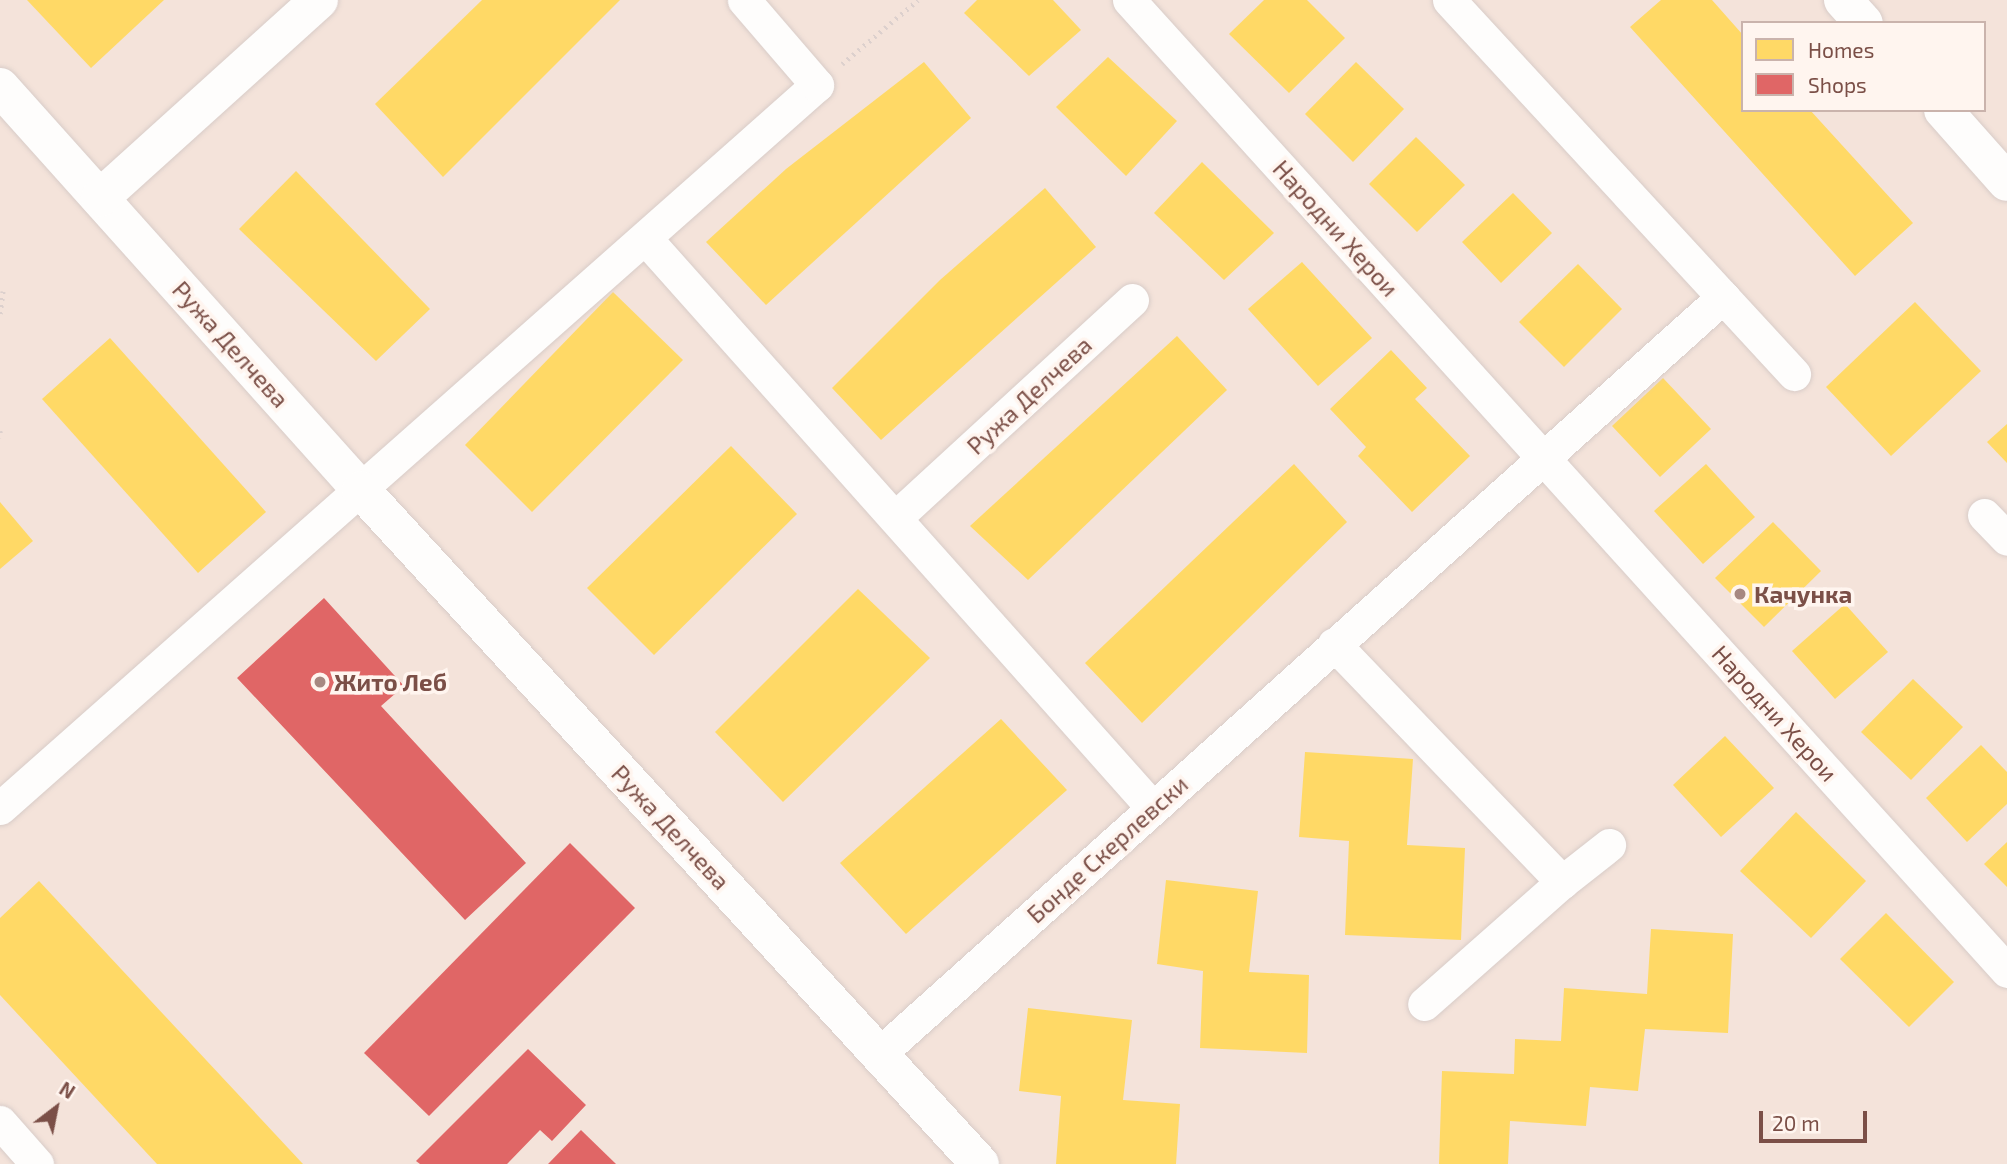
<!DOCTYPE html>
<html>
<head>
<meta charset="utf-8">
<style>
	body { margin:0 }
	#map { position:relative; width:2007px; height:1164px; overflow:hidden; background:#f9f1ec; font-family:"Exo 2",sans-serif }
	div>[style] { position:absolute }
	.residential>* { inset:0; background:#f4e3da }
	.homes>* { inset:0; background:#ffd966 }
	.shops>* { inset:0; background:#e06666 }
	.path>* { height:4.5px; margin-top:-2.25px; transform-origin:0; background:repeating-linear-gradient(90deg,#dcd0cd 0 2px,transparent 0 7px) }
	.roads { filter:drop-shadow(0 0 2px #d8ccc8) drop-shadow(0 0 2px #d8ccc8) }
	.street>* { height:33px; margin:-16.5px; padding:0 16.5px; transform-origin:16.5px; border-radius:16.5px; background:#fefdfc }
	.secondary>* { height:38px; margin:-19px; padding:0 19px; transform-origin:19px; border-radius:19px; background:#fefdfc }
	.dots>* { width:19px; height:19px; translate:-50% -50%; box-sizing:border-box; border:4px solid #fff5ef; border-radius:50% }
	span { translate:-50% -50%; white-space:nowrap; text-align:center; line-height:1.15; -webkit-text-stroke:7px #fff5ef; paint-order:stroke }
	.street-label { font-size:24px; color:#7b4f47 }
	.poi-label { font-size:24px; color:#7b4f47; font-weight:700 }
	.left { translate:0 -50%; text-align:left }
	.legend { position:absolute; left:1741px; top:21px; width:245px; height:91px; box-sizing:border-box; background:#fff5ef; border:2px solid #cab3ac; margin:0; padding:9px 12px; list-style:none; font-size:21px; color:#7b4f47 }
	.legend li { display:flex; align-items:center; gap:14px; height:35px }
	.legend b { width:35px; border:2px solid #cab3ac }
	.north { position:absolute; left:21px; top:1073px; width:70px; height:70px; -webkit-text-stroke:5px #fff5ef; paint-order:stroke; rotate:32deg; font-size:19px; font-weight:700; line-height:28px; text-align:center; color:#7b4f47 }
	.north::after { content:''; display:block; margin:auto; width:24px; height:32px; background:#7b4f47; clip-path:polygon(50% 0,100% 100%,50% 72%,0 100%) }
	.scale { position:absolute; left:1759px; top:1111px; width:108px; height:32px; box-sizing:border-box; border:4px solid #7b4f47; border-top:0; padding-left:9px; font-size:21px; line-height:24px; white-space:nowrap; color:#7b4f47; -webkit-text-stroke:5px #fff5ef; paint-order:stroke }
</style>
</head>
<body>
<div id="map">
	<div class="residential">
		<i style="clip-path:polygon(evenodd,0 0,2007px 0,2007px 1164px,0 1164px,0 0,1743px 23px,1984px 23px,1984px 110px,1743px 110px,1743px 23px)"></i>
	</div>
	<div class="homes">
		<i style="clip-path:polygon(27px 0,164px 0,91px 68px)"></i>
		<i style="clip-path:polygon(482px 0,620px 0,443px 177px,375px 104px)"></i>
		<i style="clip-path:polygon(977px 0,1053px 0,1081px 30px,1029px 76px,964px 13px)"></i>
		<i style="clip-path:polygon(1264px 0,1307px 0,1345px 38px,1289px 93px,1229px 34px)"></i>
		<i style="clip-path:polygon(1661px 0,1712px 0,1743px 35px,1743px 110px,1810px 110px,1913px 223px,1855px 276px,1630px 27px)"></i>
		<i style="clip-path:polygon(1108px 57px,1177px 121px,1126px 176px,1056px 107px)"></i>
		<i style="clip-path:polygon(924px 62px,971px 118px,766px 305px,706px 242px,786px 169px)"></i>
		<i style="clip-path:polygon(1356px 62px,1404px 109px,1353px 162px,1305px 114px)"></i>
		<i style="clip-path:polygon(1416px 137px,1465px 185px,1417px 232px,1369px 184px)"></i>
		<i style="clip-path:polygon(1202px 162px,1274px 233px,1224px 280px,1154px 213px)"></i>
		<i style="clip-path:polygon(296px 171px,430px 309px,376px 361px,239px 229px)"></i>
		<i style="clip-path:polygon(1045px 188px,1096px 247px,881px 440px,832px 388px,940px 280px)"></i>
		<i style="clip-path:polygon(1513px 193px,1552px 233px,1501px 283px,1462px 242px)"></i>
		<i style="clip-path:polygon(1302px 262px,1372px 338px,1318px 386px,1248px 309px)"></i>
		<i style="clip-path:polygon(1578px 264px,1622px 309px,1564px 367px,1519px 322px)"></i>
		<i style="clip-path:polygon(613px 292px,683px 360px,532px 512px,465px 445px)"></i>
		<i style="clip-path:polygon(1915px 302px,1981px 371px,1891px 456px,1826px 387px)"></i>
		<i style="clip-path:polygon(1177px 336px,1227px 390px,1028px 580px,970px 526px)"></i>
		<i style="clip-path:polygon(110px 338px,266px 512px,198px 573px,42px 399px)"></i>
		<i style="clip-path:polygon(1391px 350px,1427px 388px,1415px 399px,1470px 456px,1412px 512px,1358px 456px,1366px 447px,1330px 409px)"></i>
		<i style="clip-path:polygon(1663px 378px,1711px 429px,1660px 477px,1612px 426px)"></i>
		<i style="clip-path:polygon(2007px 424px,2007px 463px,1987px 442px)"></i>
		<i style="clip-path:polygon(731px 446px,797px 514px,654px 655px,587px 588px)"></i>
		<i style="clip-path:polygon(1294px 464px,1347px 522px,1142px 723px,1085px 663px)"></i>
		<i style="clip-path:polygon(1706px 464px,1755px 517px,1703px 564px,1654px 511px)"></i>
		<i style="clip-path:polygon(0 502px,33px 541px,0 569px)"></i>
		<i style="clip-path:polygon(1773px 522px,1821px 571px,1764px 627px,1715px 578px)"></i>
		<i style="clip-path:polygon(858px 589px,930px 658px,783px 802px,715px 732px)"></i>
		<i style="clip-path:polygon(1845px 604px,1888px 652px,1835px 699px,1792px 651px)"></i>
		<i style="clip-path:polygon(1913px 679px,1963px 727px,1911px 780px,1861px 732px)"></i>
		<i style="clip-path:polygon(1001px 719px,1067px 790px,906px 934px,840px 863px)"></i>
		<i style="clip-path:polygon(1725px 736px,1774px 788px,1721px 837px,1673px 785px)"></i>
		<i style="clip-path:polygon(1981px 745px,2007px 772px,2007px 804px,1967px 842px,1926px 798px)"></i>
		<i style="clip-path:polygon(1305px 752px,1413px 759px,1407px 845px,1465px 848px,1461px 940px,1345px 935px,1349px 841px,1299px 837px)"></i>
		<i style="clip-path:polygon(1796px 812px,1866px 881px,1811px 938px,1740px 871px)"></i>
		<i style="clip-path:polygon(2007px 842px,2007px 887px,1984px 864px)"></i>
		<i style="clip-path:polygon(1166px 880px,1258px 891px,1249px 972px,1309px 975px,1307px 1053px,1200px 1048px,1203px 971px,1157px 964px)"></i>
		<i style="clip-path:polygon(39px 881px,303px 1164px,157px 1164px,0 995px,0 918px)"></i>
		<i style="clip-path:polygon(1886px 913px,1954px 982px,1909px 1027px,1840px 959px)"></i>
		<i style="clip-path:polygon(1651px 929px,1733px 934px,1728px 1033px,1645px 1029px,1638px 1091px,1590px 1087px,1586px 1126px,1510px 1121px,1508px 1164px,1439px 1164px,1442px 1071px,1514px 1074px,1515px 1039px,1561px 1041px,1564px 988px,1647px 994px)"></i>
		<i style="clip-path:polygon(1028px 1008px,1132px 1020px,1123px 1100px,1180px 1104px,1176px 1164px,1056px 1164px,1061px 1096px,1019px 1091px)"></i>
	</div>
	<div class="shops">
		<i style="clip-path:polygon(324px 598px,404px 686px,381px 706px,526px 863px,465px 920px,237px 678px)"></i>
		<i style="clip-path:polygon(570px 843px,635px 908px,429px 1116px,364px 1053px)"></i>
		<i style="clip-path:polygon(528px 1049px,586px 1105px,552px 1141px,540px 1130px,507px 1164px,420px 1164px,416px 1161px)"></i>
		<i style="clip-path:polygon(581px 1130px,616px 1164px,548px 1164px)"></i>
	</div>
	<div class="path">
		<i style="left:842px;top:64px;width:99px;rotate:-40.1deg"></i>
		<i style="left:0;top:314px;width:23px;rotate:-83deg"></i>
		<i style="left:0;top:431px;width:7px;rotate:74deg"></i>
	</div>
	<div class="roads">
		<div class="street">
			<i style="left:1129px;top:0;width:1309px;rotate:47.88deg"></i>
			<i style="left:1449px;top:0;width:509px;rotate:47.31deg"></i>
			<i style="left:645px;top:238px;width:762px;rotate:48.3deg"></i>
			<i style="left:1984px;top:515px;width:33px;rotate:46deg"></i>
			<i style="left:895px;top:518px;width:322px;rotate:-42.6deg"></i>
			<i style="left:1334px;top:644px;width:330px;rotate:46.2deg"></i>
			<i style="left:1562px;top:882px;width:184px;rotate:138.5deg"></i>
			<i style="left:0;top:808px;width:1091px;rotate:-41.51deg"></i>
			<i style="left:817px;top:85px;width:112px;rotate:-130.7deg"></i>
			<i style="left:1562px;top:882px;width:60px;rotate:-38.2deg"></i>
			<i style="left:879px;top:1054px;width:1134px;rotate:-41.89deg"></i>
			<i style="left:0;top:1122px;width:56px;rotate:48.6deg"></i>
		</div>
		<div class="secondary">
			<i style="left:1843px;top:0;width:31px;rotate:48deg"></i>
			<i style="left:0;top:87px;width:541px;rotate:48.15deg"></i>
			<i style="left:361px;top:490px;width:915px;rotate:47.44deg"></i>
			<i style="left:1943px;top:110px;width:96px;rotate:48.4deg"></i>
			<i style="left:100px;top:198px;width:295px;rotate:-42.1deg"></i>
		</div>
	</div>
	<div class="dots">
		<i style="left:1740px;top:594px;background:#a78881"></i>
		<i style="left:320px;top:682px;background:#a78881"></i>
	</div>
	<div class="street-label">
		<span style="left:1336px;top:228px;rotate:48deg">Народни Херои</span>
		<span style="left:231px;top:344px;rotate:48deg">Ружа Делчева</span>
		<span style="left:1029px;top:395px;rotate:-43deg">Ружа Делчева</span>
		<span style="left:1775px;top:713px;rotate:48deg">Народни Херои</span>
		<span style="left:671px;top:827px;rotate:47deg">Ружа Делчева</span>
		<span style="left:1107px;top:849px;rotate:-42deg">Бонде Скерлевски</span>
	</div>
	<div class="poi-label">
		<span class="left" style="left:1754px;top:594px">Качунка</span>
		<span class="left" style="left:334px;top:682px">Жито Леб</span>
	</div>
	<ul class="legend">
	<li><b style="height:19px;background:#ffd966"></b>Homes</li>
	<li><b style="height:19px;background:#e06666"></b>Shops</li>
	</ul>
	<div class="north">N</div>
	<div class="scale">20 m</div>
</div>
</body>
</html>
